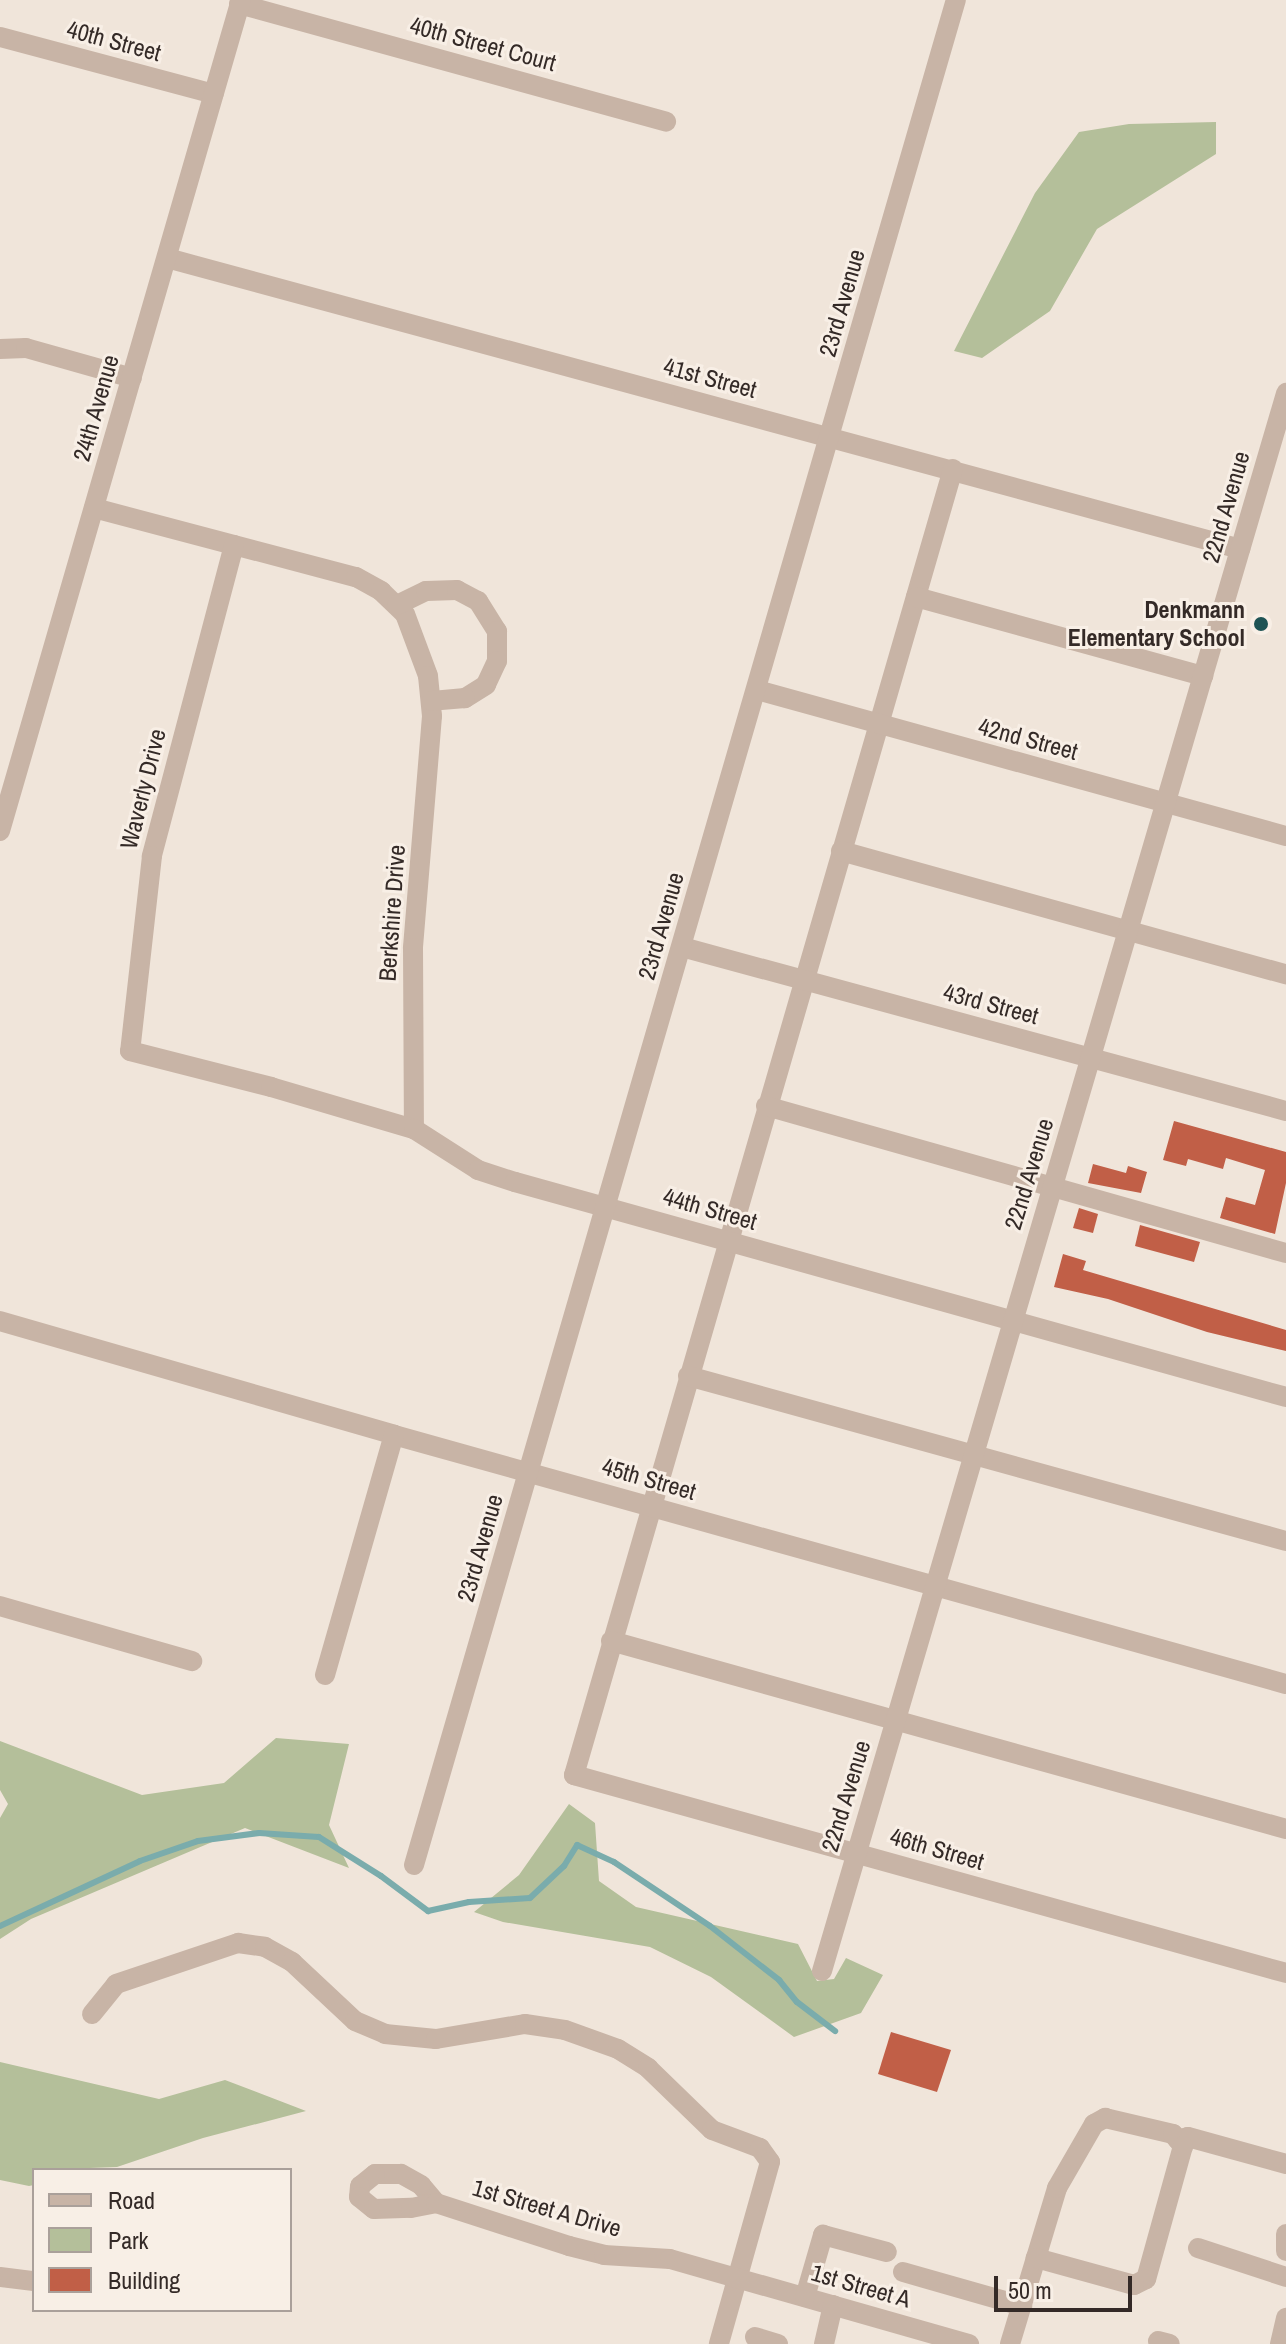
<!DOCTYPE html>
<html>
<head>
<meta charset="utf-8">
<style>
	body { margin:0 }
	#map { position:relative; width:1286px; height:2344px; overflow:hidden; background:#f0e5da; font-family:"Archivo Narrow",sans-serif }
	div>[style] { position:absolute }
	.green>* { inset:0; background:#b4bf9a }
	.stream>* { height:6px; margin:-3px; padding:0 3px; transform-origin:3px; border-radius:3px; background:#7aacac }
	.building>* { inset:0; background:#c15f47 }
	.minor>* { height:20px; margin:-10px; padding:0 10px; transform-origin:10px; border-radius:10px; background:#c8b4a6 }
	.dots>* { width:22px; height:22px; translate:-50% -50%; box-sizing:border-box; border:4px solid #f8efe6; border-radius:50% }
	span { translate:-50% -50%; white-space:nowrap; text-align:center; line-height:1.15; -webkit-text-stroke:6px #f8efe6; paint-order:stroke }
	.street-label { font-size:24px; color:#342a27 }
	.poi-label { font-size:24px; color:#342a27; font-weight:700 }
	.right { translate:-100% -50%; text-align:right }
	.legend { position:absolute; left:32px; top:2168px; width:260px; height:144px; box-sizing:border-box; background:#f8efe6; border:2px solid #aaa09a; margin:0; padding:10px 14px; list-style:none; font-size:24px; color:#342a27 }
	.legend li { display:flex; align-items:center; gap:16px; height:40px }
	.legend b { width:40px; border:2px solid #aaa09a }
	.scale { position:absolute; left:994px; top:2276px; width:138px; height:36px; box-sizing:border-box; border:4px solid #342a27; border-top:0; padding-left:10px; font-size:24px; line-height:28px; white-space:nowrap; color:#342a27; -webkit-text-stroke:6px #f8efe6; paint-order:stroke }
</style>
</head>
<body>
<div id="map">
	<div class="green">
		<i style="clip-path:polygon(1216px 122px,1216px 154px,1097px 229px,1050px 311px,982px 358px,954px 351px,1035px 193px,1079px 132px,1129px 124px)"></i>
		<i style="clip-path:polygon(276px 1738px,349px 1744px,329px 1825px,349px 1868px,245px 1828px,31px 1919px,0 1939px,0 1818px,8px 1804px,0 1790px,0 1741px,142px 1795px,224px 1783px)"></i>
		<i style="clip-path:polygon(569px 1804px,595px 1823px,599px 1881px,636px 1907px,798px 1944px,817px 1981px,834px 1979px,846px 1958px,883px 1975px,861px 2013px,794px 2037px,711px 1977px,650px 1947px,503px 1922px,474px 1912px,519px 1875px)"></i>
		<i style="clip-path:polygon(0 2062px,159px 2099px,225px 2080px,306px 2111px,203px 2138px,117px 2167px,34px 2170px,34px 2185px,29px 2186px,0 2180px)"></i>
	</div>
	<div class="stream">
		<i style="left:0;top:1926px;width:154px;rotate:-24.9deg"></i>
		<i style="left:140px;top:1861px;width:61px;rotate:-19deg"></i>
		<i style="left:198px;top:1841px;width:62px;rotate:-7.5deg"></i>
		<i style="left:259px;top:1833px;width:60px;rotate:3.8deg"></i>
		<i style="left:319px;top:1837px;width:73px;rotate:32.2deg"></i>
		<i style="left:381px;top:1876px;width:59px;rotate:36.7deg"></i>
		<i style="left:428px;top:1911px;width:42px;rotate:-12.4deg"></i>
		<i style="left:469px;top:1902px;width:61px;rotate:-3.8deg"></i>
		<i style="left:530px;top:1898px;width:47px;rotate:-43.3deg"></i>
		<i style="left:564px;top:1866px;width:25px;rotate:-58deg"></i>
		<i style="left:577px;top:1845px;width:41px;rotate:24.7deg"></i>
		<i style="left:614px;top:1862px;width:115px;rotate:33.7deg"></i>
		<i style="left:710px;top:1926px;width:88px;rotate:38deg"></i>
		<i style="left:779px;top:1980px;width:28px;rotate:51deg"></i>
		<i style="left:797px;top:2002px;width:48px;rotate:37.3deg"></i>
	</div>
	<div class="building">
		<i style="clip-path:polygon(1174px 1121px,1286px 1152px,1286px 1183px,1275px 1234px,1220px 1218px,1226px 1197px,1255px 1205px,1265px 1170px,1226px 1158px,1223px 1169px,1188px 1159px,1186px 1166px,1163px 1160px)"></i>
		<i style="clip-path:polygon(1093px 1164px,1126px 1173px,1128px 1166px,1147px 1172px,1141px 1193px,1088px 1183px)"></i>
		<i style="clip-path:polygon(1079px 1208px,1098px 1214px,1093px 1233px,1073px 1228px)"></i>
		<i style="clip-path:polygon(1140px 1225px,1200px 1242px,1194px 1262px,1135px 1246px)"></i>
		<i style="clip-path:polygon(1063px 1254px,1086px 1261px,1083px 1270px,1286px 1330px,1286px 1351px,1207px 1332px,1108px 1299px,1054px 1287px)"></i>
		<i style="clip-path:polygon(891px 2032px,951px 2050px,937px 2092px,878px 2074px)"></i>
	</div>
	<div class="minor">
		<i style="left:239px;top:4px;width:443px;rotate:15.4deg"></i>
		<i style="left:0;top:37px;width:221px;rotate:14.9deg"></i>
		<i style="left:167px;top:258px;width:1112px;rotate:15.17deg"></i>
		<i style="left:0;top:349px;width:26px;rotate:-2deg"></i>
		<i style="left:26px;top:348px;width:110px;rotate:15.8deg"></i>
		<i style="left:953px;top:469px;width:1360px;rotate:106.18deg"></i>
		<i style="left:574px;top:1775px;width:739px;rotate:15.54deg"></i>
		<i style="left:94px;top:508px;width:271px;rotate:14.8deg"></i>
		<i style="left:356px;top:577px;width:29px;rotate:29deg"></i>
		<i style="left:381px;top:591px;width:33px;rotate:44deg"></i>
		<i style="left:405px;top:614px;width:66px;rotate:69.6deg"></i>
		<i style="left:428px;top:676px;width:40px;rotate:84.3deg"></i>
		<i style="left:432px;top:716px;width:233px;rotate:94.7deg"></i>
		<i style="left:413px;top:948px;width:181px;rotate:89.7deg"></i>
		<i style="left:234px;top:545px;width:322px;rotate:104.8deg"></i>
		<i style="left:152px;top:856px;width:196px;rotate:96.4deg"></i>
		<i style="left:130px;top:1051px;width:146px;rotate:14.3deg"></i>
		<i style="left:271px;top:1087px;width:149px;rotate:16.4deg"></i>
		<i style="left:414px;top:1129px;width:76px;rotate:32.6deg"></i>
		<i style="left:478px;top:1170px;width:39px;rotate:18deg"></i>
		<i style="left:515px;top:1182px;width:800px;rotate:15.58deg"></i>
		<i style="left:916px;top:597px;width:298px;rotate:15.4deg"></i>
		<i style="left:397px;top:605px;width:32px;rotate:-26deg"></i>
		<i style="left:426px;top:591px;width:31px;rotate:-2deg"></i>
		<i style="left:457px;top:590px;width:24px;rotate:28deg"></i>
		<i style="left:478px;top:601px;width:36px;rotate:58deg"></i>
		<i style="left:497px;top:631px;width:30px;rotate:90deg"></i>
		<i style="left:497px;top:661px;width:26px;rotate:115deg"></i>
		<i style="left:486px;top:685px;width:25px;rotate:148deg"></i>
		<i style="left:465px;top:698px;width:33px;rotate:175deg"></i>
		<i style="left:757px;top:690px;width:549px;rotate:15.43deg"></i>
		<i style="left:0;top:831px;width:865px;rotate:-73.83deg"></i>
		<i style="left:841px;top:851px;width:462px;rotate:15.5deg"></i>
		<i style="left:682px;top:947px;width:626px;rotate:15.19deg"></i>
		<i style="left:766px;top:1106px;width:540px;rotate:15.79deg"></i>
		<i style="left:0;top:1321px;width:410px;rotate:16.1deg"></i>
		<i style="left:394px;top:1435px;width:926px;rotate:15.6deg"></i>
		<i style="left:688px;top:1376px;width:620px;rotate:15.43deg"></i>
		<i style="left:0;top:1606px;width:200px;rotate:16deg"></i>
		<i style="left:611px;top:1641px;width:701px;rotate:15.56deg"></i>
		<i style="left:325px;top:1675px;width:250px;rotate:-74deg"></i>
		<i style="left:414px;top:1865px;width:1942px;rotate:-73.8deg"></i>
		<i style="left:822px;top:1971px;width:1645px;rotate:-73.61deg"></i>
		<i style="left:92px;top:2014px;width:38px;rotate:-51deg"></i>
		<i style="left:116px;top:1984px;width:129px;rotate:-18.6deg"></i>
		<i style="left:238px;top:1943px;width:27px;rotate:8deg"></i>
		<i style="left:265px;top:1947px;width:31px;rotate:29deg"></i>
		<i style="left:292px;top:1962px;width:86px;rotate:43.1deg"></i>
		<i style="left:355px;top:2021px;width:33px;rotate:23deg"></i>
		<i style="left:385px;top:2034px;width:51px;rotate:5.6deg"></i>
		<i style="left:436px;top:2039px;width:90px;rotate:-9.6deg"></i>
		<i style="left:525px;top:2024px;width:40px;rotate:8.5deg"></i>
		<i style="left:565px;top:2030px;width:56px;rotate:19.7deg"></i>
		<i style="left:618px;top:2049px;width:36px;rotate:32deg"></i>
		<i style="left:648px;top:2068px;width:89px;rotate:44.1deg"></i>
		<i style="left:712px;top:2130px;width:51px;rotate:20.6deg"></i>
		<i style="left:760px;top:2148px;width:17px;rotate:54deg"></i>
		<i style="left:770px;top:2162px;width:189px;rotate:105.7deg"></i>
		<i style="left:1178px;top:2140px;width:10px;rotate:-17deg"></i>
		<i style="left:1188px;top:2137px;width:102px;rotate:15.4deg"></i>
		<i style="left:436px;top:2203px;width:23px;rotate:-130deg"></i>
		<i style="left:421px;top:2185px;width:23px;rotate:-151deg"></i>
		<i style="left:401px;top:2174px;width:26px;rotate:180deg"></i>
		<i style="left:375px;top:2174px;width:19px;rotate:141deg"></i>
		<i style="left:360px;top:2186px;width:11px;rotate:95deg"></i>
		<i style="left:359px;top:2197px;width:19px;rotate:39deg"></i>
		<i style="left:374px;top:2209px;width:37px;rotate:-2deg"></i>
		<i style="left:411px;top:2208px;width:25px;rotate:-11deg"></i>
		<i style="left:436px;top:2203px;width:140px;rotate:17.9deg"></i>
		<i style="left:569px;top:2246px;width:36px;rotate:14deg"></i>
		<i style="left:604px;top:2255px;width:66px;rotate:3.5deg"></i>
		<i style="left:670px;top:2259px;width:311px;rotate:15.9deg"></i>
		<i style="left:1286px;top:2234px;width:17px;rotate:90deg"></i>
		<i style="left:1198px;top:2248px;width:93px;rotate:18.2deg"></i>
		<i style="left:903px;top:2272px;width:124px;rotate:15.9deg"></i>
		<i style="left:0;top:2277px;width:34px;rotate:7deg"></i>
		<i style="left:805px;top:2297px;width:65px;rotate:-73.8deg"></i>
		<i style="left:823px;top:2235px;width:66px;rotate:14.9deg"></i>
		<i style="left:755px;top:2337px;width:24px;rotate:17deg"></i>
		<i style="left:1158px;top:2341px;width:12px;rotate:14deg"></i>
		<i style="left:824px;top:2344px;width:40px;rotate:-77deg"></i>
		<i style="left:1010px;top:2344px;width:163px;rotate:-73.2deg"></i>
		<i style="left:1057px;top:2188px;width:74px;rotate:-60deg"></i>
		<i style="left:1094px;top:2124px;width:13px;rotate:-29deg"></i>
		<i style="left:1105px;top:2118px;width:70px;rotate:13.2deg"></i>
		<i style="left:1173px;top:2134px;width:16px;rotate:50deg"></i>
		<i style="left:1183px;top:2146px;width:138px;rotate:105.5deg"></i>
		<i style="left:1146px;top:2279px;width:13px;rotate:153deg"></i>
		<i style="left:1134px;top:2285px;width:102px;rotate:-164.6deg"></i>
		<i style="left:1280px;top:2344px;width:27px;rotate:-77deg"></i>
	</div>
	<div class="dots">
		<i style="left:1261px;top:624px;background:#1e5354"></i>
	</div>
	<div class="street-label">
		<span style="left:114px;top:41px;rotate:15deg">40th Street</span>
		<span style="left:483px;top:44px;rotate:15deg">40th Street Court</span>
		<span style="left:842px;top:303px;rotate:-74deg">23rd Avenue</span>
		<span style="left:710px;top:378px;rotate:15deg">41st Street</span>
		<span style="left:96px;top:408px;rotate:-74deg">24th Avenue</span>
		<span style="left:1226px;top:507px;rotate:-74deg">22nd Avenue</span>
		<span style="left:1028px;top:739px;rotate:15deg">42nd Street</span>
		<span style="left:143px;top:789px;rotate:-76deg">Waverly Drive</span>
		<span style="left:392px;top:913px;rotate:-86deg">Berkshire Drive</span>
		<span style="left:661px;top:926px;rotate:-74deg">23rd Avenue</span>
		<span style="left:991px;top:1004px;rotate:15deg">43rd Street</span>
		<span style="left:1029px;top:1174px;rotate:-73deg">22nd Avenue</span>
		<span style="left:710px;top:1209px;rotate:16deg">44th Street</span>
		<span style="left:649px;top:1479px;rotate:16deg">45th Street</span>
		<span style="left:480px;top:1548px;rotate:-74deg">23rd Avenue</span>
		<span style="left:846px;top:1796px;rotate:-73deg">22nd Avenue</span>
		<span style="left:937px;top:1849px;rotate:16deg">46th Street</span>
		<span style="left:547px;top:2208px;rotate:16deg">1st Street A Drive</span>
		<span style="left:861px;top:2286px;rotate:16deg">1st Street A</span>
	</div>
	<div class="poi-label">
		<span class="right" style="left:1245px;top:624px">Denkmann<br>Elementary School</span>
	</div>
	<ul class="legend">
	<li><b style="height:10px;background:#c8b4a6"></b>Road</li>
	<li><b style="height:22px;background:#b4bf9a"></b>Park</li>
	<li><b style="height:22px;background:#c15f47"></b>Building</li>
	</ul>
	<div class="scale">50 m</div>
</div>
</body>
</html>
